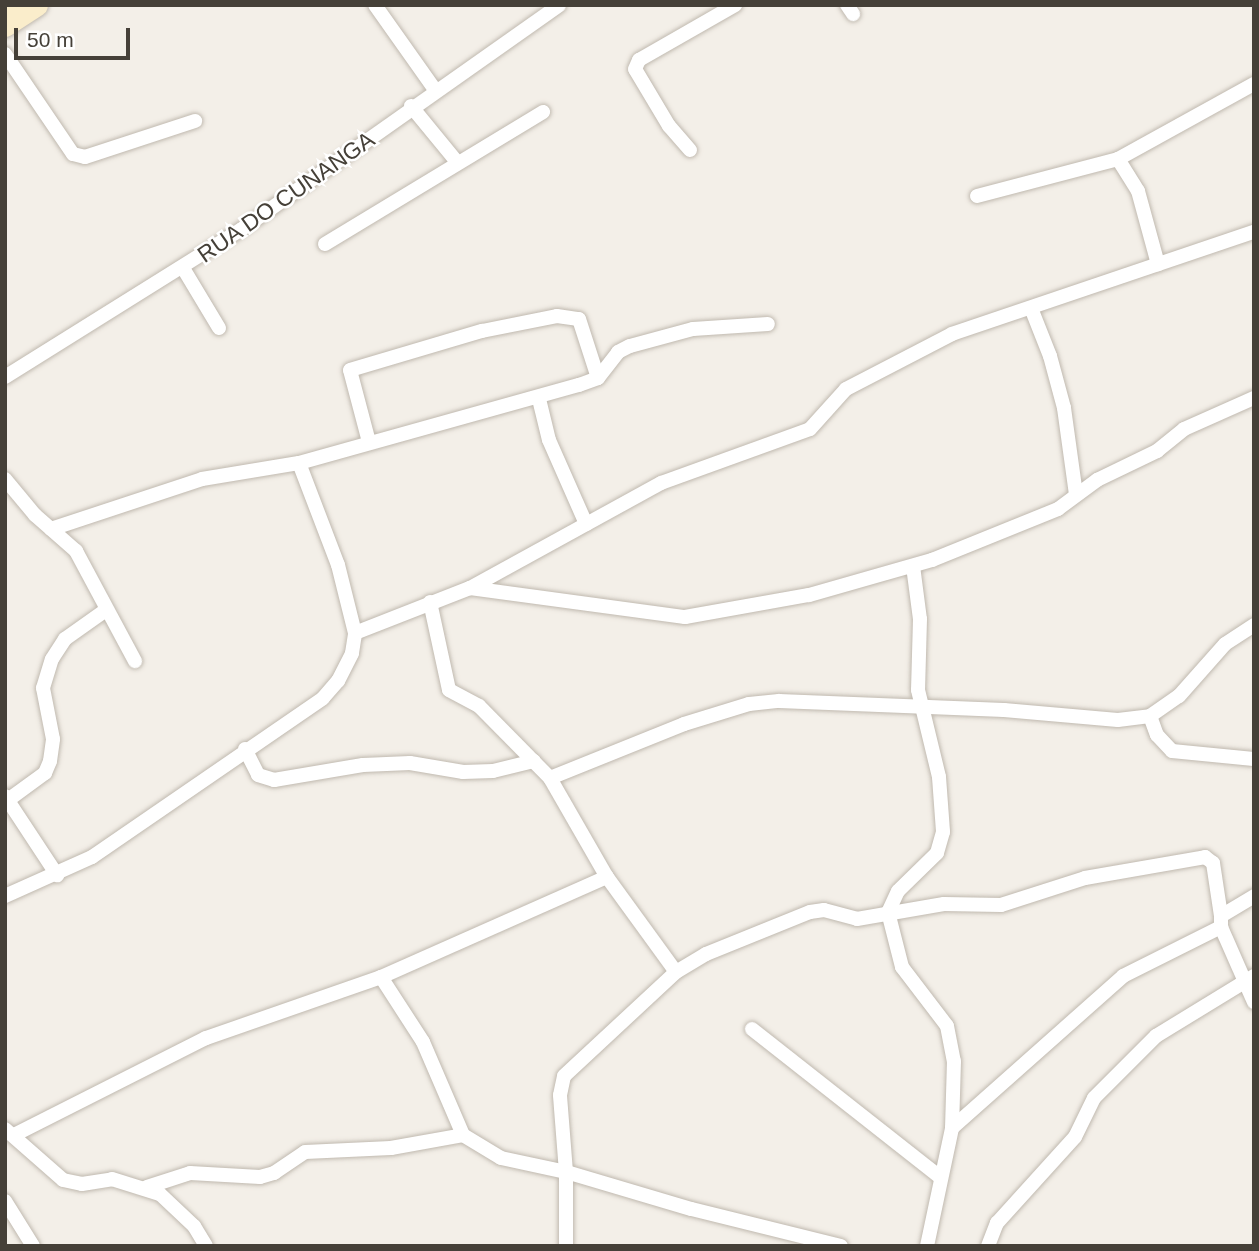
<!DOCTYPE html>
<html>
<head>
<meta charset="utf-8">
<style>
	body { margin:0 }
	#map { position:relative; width:1259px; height:1251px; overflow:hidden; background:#f3efe8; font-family:Helvetica,sans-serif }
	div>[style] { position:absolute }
	.roads { filter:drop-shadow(0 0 2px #c0b9af) drop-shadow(0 0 2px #c0b9af) }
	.street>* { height:14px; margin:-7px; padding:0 7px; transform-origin:7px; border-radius:7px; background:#fff }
	.secondary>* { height:21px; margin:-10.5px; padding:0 10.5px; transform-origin:10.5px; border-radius:10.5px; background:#faedcb }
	span { translate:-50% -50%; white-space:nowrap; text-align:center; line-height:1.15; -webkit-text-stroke:5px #fff; paint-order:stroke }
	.street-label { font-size:23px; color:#454038 }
	.frame { position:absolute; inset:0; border:7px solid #454038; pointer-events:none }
	.scale { position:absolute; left:14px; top:28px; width:116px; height:32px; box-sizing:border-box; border:4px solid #454038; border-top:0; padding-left:9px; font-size:21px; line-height:24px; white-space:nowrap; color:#454038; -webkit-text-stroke:5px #fff; paint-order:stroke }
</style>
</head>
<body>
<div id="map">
	<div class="roads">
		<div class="street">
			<i style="left:375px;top:5px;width:105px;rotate:54.7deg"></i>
			<i style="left:847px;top:5px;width:11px;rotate:56deg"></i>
			<i style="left:5px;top:54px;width:121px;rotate:55.8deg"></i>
			<i style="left:73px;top:154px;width:12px;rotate:14deg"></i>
			<i style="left:85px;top:157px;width:116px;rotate:-18.1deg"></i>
			<i style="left:411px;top:106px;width:72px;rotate:50.6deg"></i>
			<i style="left:690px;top:150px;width:32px;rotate:-131deg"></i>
			<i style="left:669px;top:126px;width:66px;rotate:-120.8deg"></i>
			<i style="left:635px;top:69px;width:10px;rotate:-66deg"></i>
			<i style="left:639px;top:60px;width:111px;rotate:-29.8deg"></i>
			<i style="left:1118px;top:159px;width:38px;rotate:58deg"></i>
			<i style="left:1138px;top:191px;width:76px;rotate:74.7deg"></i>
			<i style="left:977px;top:196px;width:146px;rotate:-14.7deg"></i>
			<i style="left:1118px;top:159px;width:155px;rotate:-28.9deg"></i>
			<i style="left:325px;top:244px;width:255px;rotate:-31.2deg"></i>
			<i style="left:183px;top:268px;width:70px;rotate:59deg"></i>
			<i style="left:1031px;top:308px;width:52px;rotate:68.4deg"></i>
			<i style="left:1050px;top:356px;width:54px;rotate:74.9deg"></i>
			<i style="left:1064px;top:408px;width:87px;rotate:82.1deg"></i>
			<i style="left:5px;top:377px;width:279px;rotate:-32deg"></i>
			<i style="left:242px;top:229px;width:388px;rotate:-35.2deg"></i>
			<i style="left:539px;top:399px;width:42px;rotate:76.3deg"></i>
			<i style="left:549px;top:440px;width:92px;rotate:66.2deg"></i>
			<i style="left:369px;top:442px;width:74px;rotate:-104.8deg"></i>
			<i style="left:350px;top:370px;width:138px;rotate:-16.5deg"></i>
			<i style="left:482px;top:331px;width:76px;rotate:-11.3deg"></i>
			<i style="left:557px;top:316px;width:22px;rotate:8deg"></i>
			<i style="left:579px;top:319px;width:62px;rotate:72.1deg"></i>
			<i style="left:5px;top:479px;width:47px;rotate:50.2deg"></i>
			<i style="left:35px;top:515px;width:55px;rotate:41.3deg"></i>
			<i style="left:76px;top:551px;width:125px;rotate:61.8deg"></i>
			<i style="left:51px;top:529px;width:159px;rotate:-18.3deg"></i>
			<i style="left:202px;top:479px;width:98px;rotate:-9.4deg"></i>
			<i style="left:913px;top:566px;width:53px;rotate:82.5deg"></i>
			<i style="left:920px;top:619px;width:71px;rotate:91.6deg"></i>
			<i style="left:918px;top:690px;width:89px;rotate:76.4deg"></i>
			<i style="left:939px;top:777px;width:55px;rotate:85.8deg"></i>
			<i style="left:943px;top:832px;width:22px;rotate:106deg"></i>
			<i style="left:937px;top:853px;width:54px;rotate:135.7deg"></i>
			<i style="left:898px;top:891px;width:23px;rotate:115deg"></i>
			<i style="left:888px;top:912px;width:57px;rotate:75.7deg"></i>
			<i style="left:902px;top:967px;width:74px;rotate:52.7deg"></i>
			<i style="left:947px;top:1026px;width:36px;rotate:79deg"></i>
			<i style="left:954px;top:1061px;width:67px;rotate:91.7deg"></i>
			<i style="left:470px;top:588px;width:217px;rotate:7.7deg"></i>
			<i style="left:685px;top:617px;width:126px;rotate:-10.1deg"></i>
			<i style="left:809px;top:595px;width:128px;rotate:-15.9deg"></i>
			<i style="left:932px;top:560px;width:136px;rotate:-22deg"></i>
			<i style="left:1058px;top:509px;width:49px;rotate:-36.6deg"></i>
			<i style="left:1097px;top:480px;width:67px;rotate:-25.8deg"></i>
			<i style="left:1157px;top:451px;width:35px;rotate:-39deg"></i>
			<i style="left:1184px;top:429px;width:77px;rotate:-23.9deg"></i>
			<i style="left:430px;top:602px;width:90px;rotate:77.8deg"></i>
			<i style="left:449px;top:690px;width:34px;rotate:28deg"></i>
			<i style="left:479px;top:706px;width:101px;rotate:45.4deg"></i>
			<i style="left:550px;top:778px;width:114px;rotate:60.1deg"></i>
			<i style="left:607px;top:877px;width:117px;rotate:54deg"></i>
			<i style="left:355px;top:633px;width:123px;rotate:-21.4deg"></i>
			<i style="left:470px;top:588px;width:218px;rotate:-28.8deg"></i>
			<i style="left:661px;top:483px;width:158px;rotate:-19.9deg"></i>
			<i style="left:810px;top:429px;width:54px;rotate:-48deg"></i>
			<i style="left:846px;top:389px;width:119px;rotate:-27.4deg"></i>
			<i style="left:952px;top:334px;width:319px;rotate:-18.7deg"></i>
			<i style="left:1150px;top:716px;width:20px;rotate:70deg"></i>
			<i style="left:1157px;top:735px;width:22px;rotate:47deg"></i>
			<i style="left:1172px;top:751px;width:82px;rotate:5.6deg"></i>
			<i style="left:245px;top:749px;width:29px;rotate:63deg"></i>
			<i style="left:258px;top:775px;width:17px;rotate:17deg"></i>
			<i style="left:274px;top:780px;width:90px;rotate:-9.6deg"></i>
			<i style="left:363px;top:765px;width:47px;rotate:-2.4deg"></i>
			<i style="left:410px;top:763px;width:54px;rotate:9.6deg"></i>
			<i style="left:463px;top:772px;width:30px;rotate:-2deg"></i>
			<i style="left:493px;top:771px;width:42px;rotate:-13.7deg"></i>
			<i style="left:550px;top:778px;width:144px;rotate:-21.9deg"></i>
			<i style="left:684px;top:724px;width:68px;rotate:-17.1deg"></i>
			<i style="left:749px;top:704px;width:30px;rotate:-6deg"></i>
			<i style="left:779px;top:701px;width:225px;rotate:2.3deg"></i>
			<i style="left:1004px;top:710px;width:114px;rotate:5deg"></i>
			<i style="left:1118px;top:720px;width:32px;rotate:-7deg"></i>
			<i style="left:1150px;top:716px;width:35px;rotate:-35deg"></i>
			<i style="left:1179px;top:696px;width:69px;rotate:-48.5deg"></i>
			<i style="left:1225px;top:644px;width:35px;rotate:-33deg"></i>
			<i style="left:5px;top:796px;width:95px;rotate:56.6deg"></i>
			<i style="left:8px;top:800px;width:46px;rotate:-36.1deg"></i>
			<i style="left:45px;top:773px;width:13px;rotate:-67deg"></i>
			<i style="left:50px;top:761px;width:22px;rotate:-82deg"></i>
			<i style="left:53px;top:739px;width:52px;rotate:-101.1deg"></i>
			<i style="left:43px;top:688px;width:30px;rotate:-73deg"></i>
			<i style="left:52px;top:659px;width:24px;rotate:-57deg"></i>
			<i style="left:65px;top:639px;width:50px;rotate:-35.3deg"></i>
			<i style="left:5px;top:896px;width:95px;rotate:-24.1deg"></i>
			<i style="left:92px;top:857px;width:280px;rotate:-34.5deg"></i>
			<i style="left:323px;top:698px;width:23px;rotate:-49deg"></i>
			<i style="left:338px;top:681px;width:31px;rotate:-63deg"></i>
			<i style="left:352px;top:653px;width:20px;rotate:-81deg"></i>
			<i style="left:355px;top:633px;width:70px;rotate:-104deg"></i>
			<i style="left:338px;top:565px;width:109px;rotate:-110.9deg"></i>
			<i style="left:299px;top:463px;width:291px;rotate:-15.6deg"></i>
			<i style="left:579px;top:385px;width:20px;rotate:-20deg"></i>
			<i style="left:598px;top:378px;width:33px;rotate:-52deg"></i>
			<i style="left:618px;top:352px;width:13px;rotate:-27deg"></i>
			<i style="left:630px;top:346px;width:65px;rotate:-15.1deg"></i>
			<i style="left:693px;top:329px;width:75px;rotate:-3.8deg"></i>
			<i style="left:1221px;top:927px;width:82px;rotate:66.3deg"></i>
			<i style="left:381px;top:977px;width:77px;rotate:57.1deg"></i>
			<i style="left:423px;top:1042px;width:101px;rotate:66.7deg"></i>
			<i style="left:463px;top:1135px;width:44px;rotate:31.2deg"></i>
			<i style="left:501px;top:1158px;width:66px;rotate:12.2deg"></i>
			<i style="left:566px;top:1172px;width:74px;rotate:90deg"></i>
			<i style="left:752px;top:1029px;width:239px;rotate:38.2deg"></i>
			<i style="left:5px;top:1129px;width:77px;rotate:41.3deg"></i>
			<i style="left:63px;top:1180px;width:19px;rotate:12deg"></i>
			<i style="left:82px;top:1184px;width:30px;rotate:-9deg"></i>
			<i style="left:112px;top:1179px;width:50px;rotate:17.4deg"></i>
			<i style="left:160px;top:1194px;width:47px;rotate:43.3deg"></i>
			<i style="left:194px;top:1226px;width:23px;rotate:59deg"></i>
			<i style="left:14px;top:1135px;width:215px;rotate:-26.8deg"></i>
			<i style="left:206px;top:1038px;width:185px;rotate:-19.2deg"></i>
			<i style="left:381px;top:977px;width:247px;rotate:-23.9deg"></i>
			<i style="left:147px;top:1187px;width:45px;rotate:-18deg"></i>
			<i style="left:190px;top:1173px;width:70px;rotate:3.3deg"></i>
			<i style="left:260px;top:1177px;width:15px;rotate:-16deg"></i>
			<i style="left:274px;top:1173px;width:37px;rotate:-34deg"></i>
			<i style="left:305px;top:1152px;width:86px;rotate:-2.7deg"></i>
			<i style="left:391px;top:1148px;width:73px;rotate:-10.2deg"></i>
			<i style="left:5px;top:1201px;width:53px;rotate:58.1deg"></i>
			<i style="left:841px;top:1246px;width:154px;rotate:-166.1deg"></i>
			<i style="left:691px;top:1209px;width:130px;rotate:-163.5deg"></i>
			<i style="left:566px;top:1172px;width:77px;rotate:-94.5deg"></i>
			<i style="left:560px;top:1095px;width:19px;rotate:-78deg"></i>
			<i style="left:564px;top:1076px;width:153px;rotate:-42.9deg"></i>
			<i style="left:676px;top:972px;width:35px;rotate:-31deg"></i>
			<i style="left:706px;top:954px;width:112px;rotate:-22deg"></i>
			<i style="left:810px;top:912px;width:14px;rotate:-8deg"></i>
			<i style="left:824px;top:910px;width:34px;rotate:15deg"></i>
			<i style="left:857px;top:919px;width:88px;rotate:-9.8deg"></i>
			<i style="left:944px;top:904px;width:57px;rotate:1deg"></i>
			<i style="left:1001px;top:905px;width:88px;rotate:-17.8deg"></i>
			<i style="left:1085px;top:878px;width:122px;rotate:-9.9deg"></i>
			<i style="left:1205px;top:857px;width:10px;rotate:37deg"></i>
			<i style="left:1213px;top:863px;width:54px;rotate:81.4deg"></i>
			<i style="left:927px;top:1246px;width:121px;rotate:-78deg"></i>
			<i style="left:952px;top:1128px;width:229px;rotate:-41.6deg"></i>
			<i style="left:1123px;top:976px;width:110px;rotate:-26.6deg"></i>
			<i style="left:1221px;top:927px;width:11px;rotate:-90deg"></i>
			<i style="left:1221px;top:916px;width:39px;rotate:-31deg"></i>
			<i style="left:988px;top:1246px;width:25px;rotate:-69deg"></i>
			<i style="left:997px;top:1223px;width:116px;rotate:-47.8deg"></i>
			<i style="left:1075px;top:1137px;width:43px;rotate:-64deg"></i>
			<i style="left:1094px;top:1098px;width:88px;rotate:-45deg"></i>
			<i style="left:1156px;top:1036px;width:115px;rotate:-31.5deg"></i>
		</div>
		<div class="secondary">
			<i style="left:5px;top:6px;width:1px;rotate:-45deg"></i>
			<i style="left:5px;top:26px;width:38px;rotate:-33deg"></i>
		</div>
	</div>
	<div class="street-label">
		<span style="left:286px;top:197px;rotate:-35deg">RUA DO CUNANGA</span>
	</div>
	<div class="frame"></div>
	<div class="scale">50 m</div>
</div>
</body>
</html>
